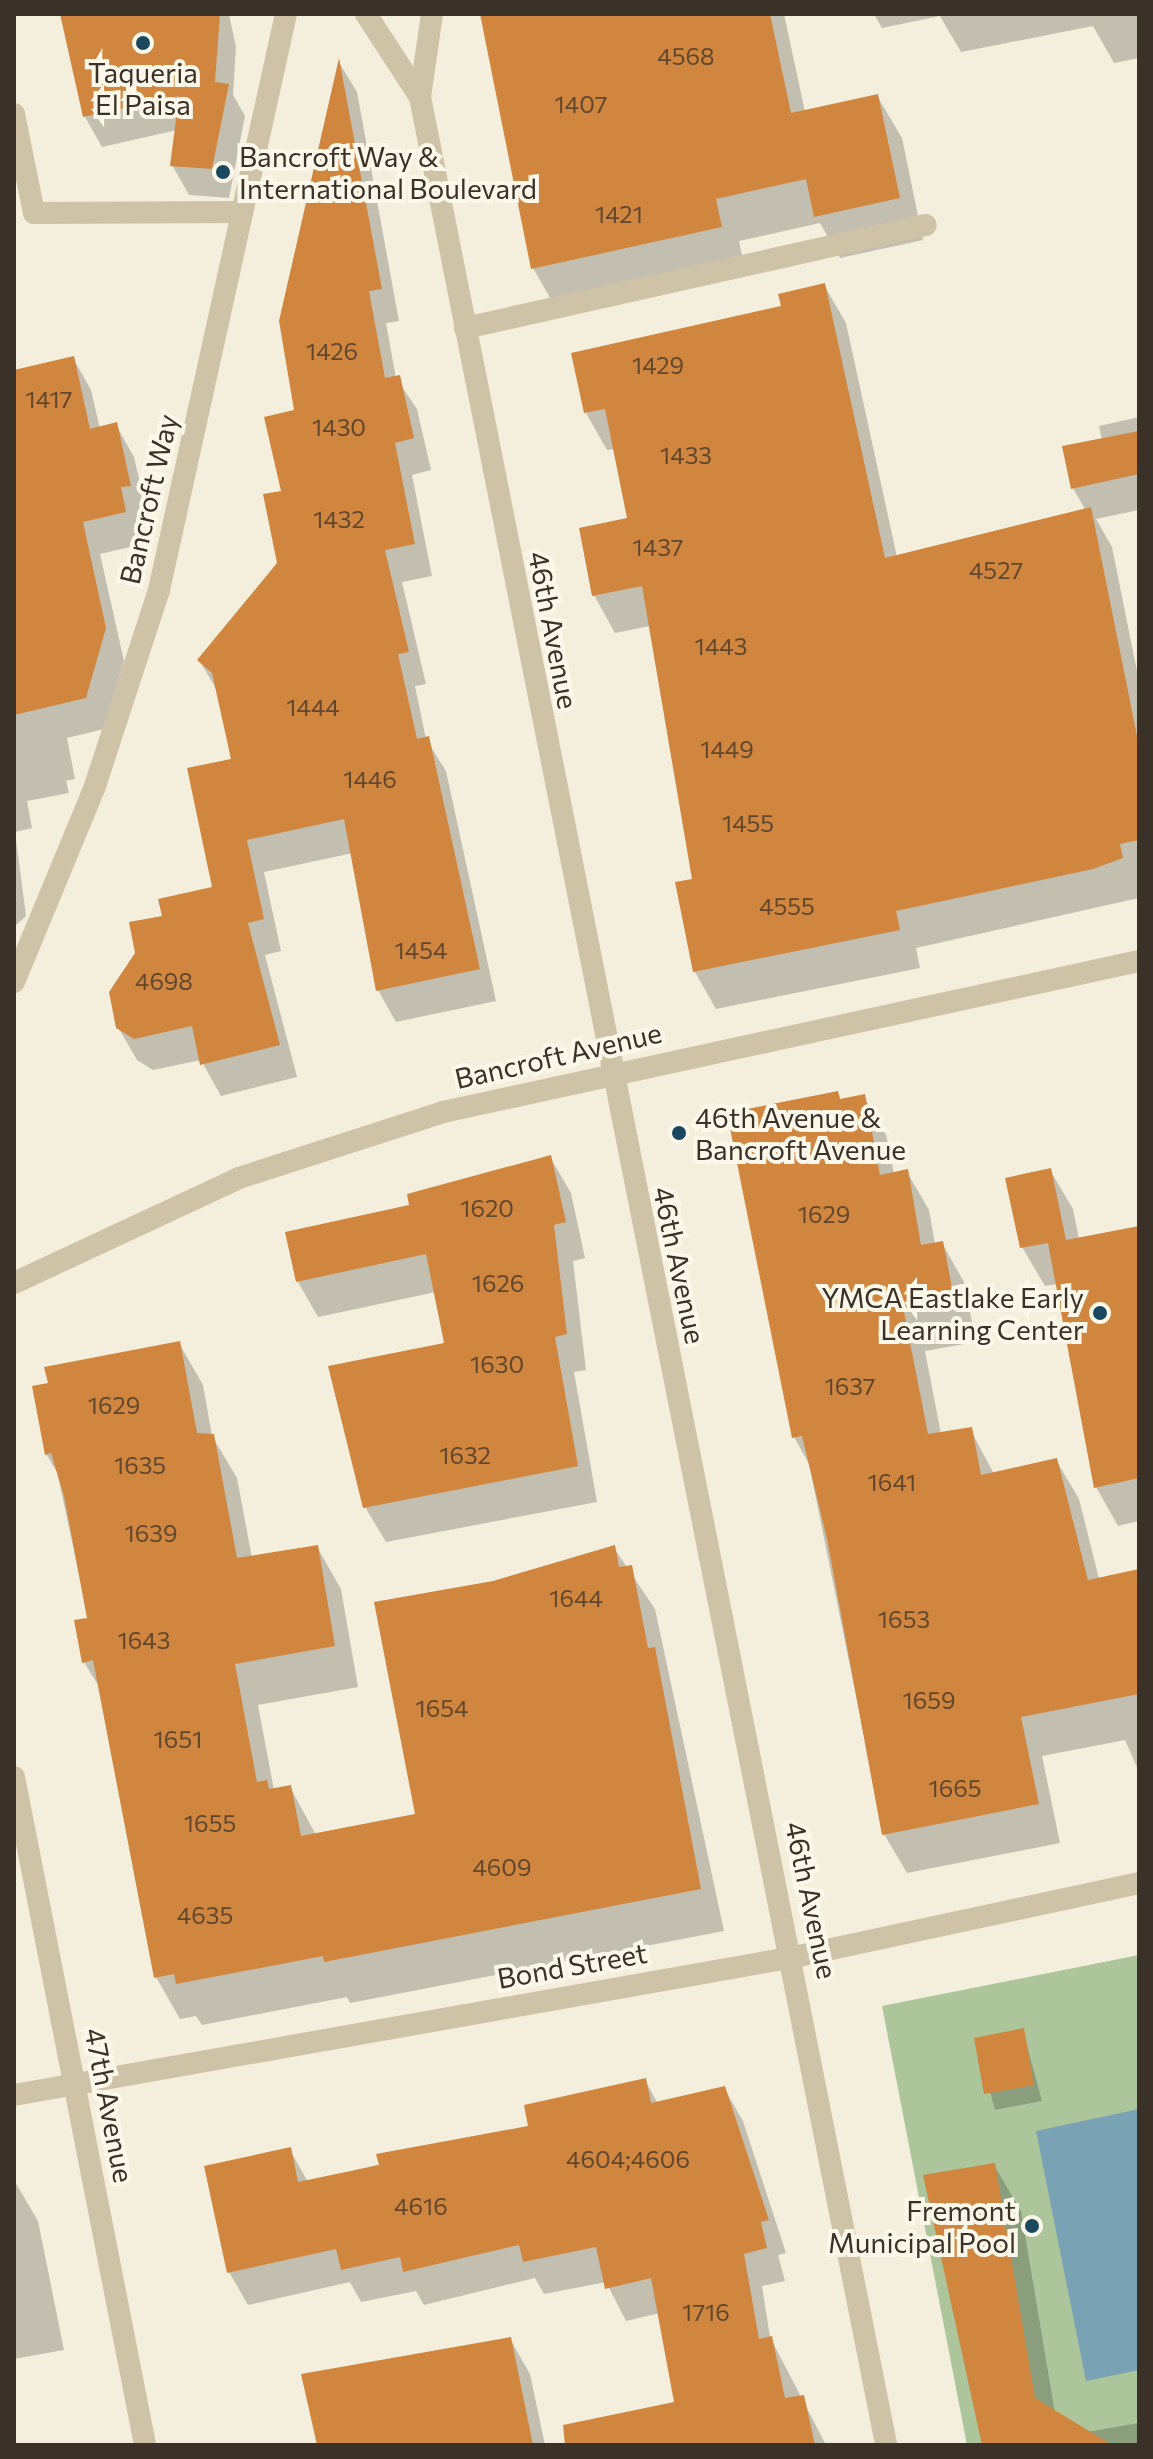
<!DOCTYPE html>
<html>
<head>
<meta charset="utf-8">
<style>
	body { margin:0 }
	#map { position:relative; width:1153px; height:2459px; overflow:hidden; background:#f4efdd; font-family:Commissioner,sans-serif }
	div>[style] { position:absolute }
	.green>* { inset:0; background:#adc59b }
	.water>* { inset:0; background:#79a3b4 }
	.shadow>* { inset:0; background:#0003 }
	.building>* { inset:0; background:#d0863f }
	.service>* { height:22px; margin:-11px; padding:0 11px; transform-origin:11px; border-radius:11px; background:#cec2a7 }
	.minor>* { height:22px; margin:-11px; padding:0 11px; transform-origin:11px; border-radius:11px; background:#cec2a7 }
	.tertiary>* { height:22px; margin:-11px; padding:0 11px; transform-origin:11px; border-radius:11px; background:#cec2a7 }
	.dots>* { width:22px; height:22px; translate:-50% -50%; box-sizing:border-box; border:4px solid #fbf8ea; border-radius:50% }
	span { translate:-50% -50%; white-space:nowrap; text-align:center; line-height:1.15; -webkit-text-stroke:8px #fbf8ea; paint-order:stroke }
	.number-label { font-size:24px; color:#60472e }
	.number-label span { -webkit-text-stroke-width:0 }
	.poi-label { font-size:28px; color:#3a3228 }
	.left { translate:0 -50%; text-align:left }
	.right { translate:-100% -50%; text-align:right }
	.street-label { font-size:28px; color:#3a3228 }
	.frame { position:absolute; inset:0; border:16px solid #3a3228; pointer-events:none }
</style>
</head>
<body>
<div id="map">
	<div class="green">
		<i style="clip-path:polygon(1139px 1955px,1139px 2445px,967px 2445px,882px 2006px)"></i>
	</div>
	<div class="water">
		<i style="clip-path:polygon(1139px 2109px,1139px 2370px,1086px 2381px,1036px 2131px)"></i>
	</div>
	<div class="shadow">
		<i style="clip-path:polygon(62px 14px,229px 14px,236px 47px,233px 95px,245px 116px,229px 198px,189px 195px,172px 165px,177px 130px,102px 147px,85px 117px)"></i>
		<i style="clip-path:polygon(481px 14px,784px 14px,805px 112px,877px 96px,902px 138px,923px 240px,840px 258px,820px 223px,739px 241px,745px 269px,557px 310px,533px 268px)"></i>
		<i style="clip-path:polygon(874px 14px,1139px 14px,1139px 58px,1114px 63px,1093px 26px,961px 52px,940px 16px,882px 28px)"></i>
		<i style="clip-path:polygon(340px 64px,357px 92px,399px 321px,386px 323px,396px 378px,417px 409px,431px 470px,412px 475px,432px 576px,402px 582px,426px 684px,415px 686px,426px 739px,446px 771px,496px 1001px,396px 1022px,378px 990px,353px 853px,264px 872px,281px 951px,265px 955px,297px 1077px,221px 1096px,201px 1060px,153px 1070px,137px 1060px,118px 1027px,164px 917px,214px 889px,233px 761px,218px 692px,199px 660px,279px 563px)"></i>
		<i style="clip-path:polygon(824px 285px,846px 323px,897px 557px,1086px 511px,1073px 488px,1102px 440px,1099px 426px,1139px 417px,1139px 510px,1096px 519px,1112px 547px,1139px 681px,1139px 898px,916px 948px,920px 968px,716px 1009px,695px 972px,677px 884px,694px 880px,650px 626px,615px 633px,594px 595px,630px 520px,615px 449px,607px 450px,586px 413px)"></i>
		<i style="clip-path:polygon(73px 358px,91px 390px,100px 429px,116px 425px,134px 457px,148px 518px,138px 519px,143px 544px,100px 554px,124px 661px,104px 729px,67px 738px,75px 779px,66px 781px,69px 793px,27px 801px,32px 828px,15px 832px,26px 916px,14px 927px,14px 372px)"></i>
		<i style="clip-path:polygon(837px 1093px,842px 1101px,864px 1097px,886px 1135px,894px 1174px,907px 1172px,929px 1210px,935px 1244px,942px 1243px,964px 1282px,976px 1342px,925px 1351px,941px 1434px,970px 1429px,994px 1474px,1056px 1460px,1079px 1499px,1099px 1579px,1139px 1571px,1139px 1772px,1125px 1740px,1042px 1756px,1060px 1843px,907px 1873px,884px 1834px,809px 1464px,794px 1437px)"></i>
		<i style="clip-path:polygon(550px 1157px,571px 1193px,585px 1258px,573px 1261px,586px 1370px,574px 1372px,597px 1502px,386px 1542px,365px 1507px,447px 1345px,436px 1292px,318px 1317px,298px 1282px,412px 1206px)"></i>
		<i style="clip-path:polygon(1050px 1170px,1073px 1209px,1079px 1239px,1139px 1228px,1139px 1521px,1118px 1526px,1096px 1487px,1058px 1284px,1045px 1286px,1022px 1247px)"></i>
		<i style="clip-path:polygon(179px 1343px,203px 1385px,212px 1436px,237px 1478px,252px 1558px,317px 1547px,341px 1589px,358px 1687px,258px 1705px,274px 1790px,290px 1787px,316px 1835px,417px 1815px,493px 1583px,614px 1548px,655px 1609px,724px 1931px,350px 2003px,347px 1997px,202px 2025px,196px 2016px,180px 2019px,156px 1977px,101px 1690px,84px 1662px,89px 1620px,57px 1472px,46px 1454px)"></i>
		<i style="clip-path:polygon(1023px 2031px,1042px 2101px,995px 2110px,976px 2039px)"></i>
		<i style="clip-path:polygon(645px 2080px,658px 2104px,724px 2088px,743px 2121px,786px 2253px,778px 2255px,785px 2281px,762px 2286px,770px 2337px,826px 2445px,650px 2445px,677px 2403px,660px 2313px,626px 2321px,606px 2282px,544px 2294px,535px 2278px,424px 2305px,416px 2291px,361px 2302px,350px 2282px,248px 2305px,229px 2272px,290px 2150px,308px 2182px,531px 2127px)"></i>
		<i style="clip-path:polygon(994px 2165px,1021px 2211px,1055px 2413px,1087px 2432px,1139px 2423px,1139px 2445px,984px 2445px)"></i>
		<i style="clip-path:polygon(14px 2180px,38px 2221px,64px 2350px,14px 2359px)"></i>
		<i style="clip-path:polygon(510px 2339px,530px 2374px,545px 2445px,319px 2445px)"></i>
	</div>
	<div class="building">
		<i style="clip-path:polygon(60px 14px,220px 14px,215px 82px,229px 84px,212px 169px,170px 166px,179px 96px,83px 117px)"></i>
		<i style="clip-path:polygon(480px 14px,770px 14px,791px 113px,878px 94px,900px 198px,814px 217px,806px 179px,716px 199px,722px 227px,531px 269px)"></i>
		<i style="clip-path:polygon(339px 58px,382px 289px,369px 291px,385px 378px,400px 375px,414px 438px,395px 443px,415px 544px,385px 550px,409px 652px,398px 654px,417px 739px,429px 736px,480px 969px,376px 991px,344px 819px,247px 840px,264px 919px,248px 923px,280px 1045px,200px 1065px,192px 1026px,134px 1039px,116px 1028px,109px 992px,135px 953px,129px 922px,162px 916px,158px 899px,212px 887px,187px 768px,231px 759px,212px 673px,197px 660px,277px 563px,263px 494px,281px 491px,264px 417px,294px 410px,279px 321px)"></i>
		<i style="clip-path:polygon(825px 283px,885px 558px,1091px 507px,1139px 746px,1139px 840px,1120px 844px,1123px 858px,1093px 869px,896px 911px,900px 930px,693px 972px,675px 882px,692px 879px,642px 586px,592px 596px,579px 528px,627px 518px,605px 409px,584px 413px,571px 353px,781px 306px,778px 294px)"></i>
		<i style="clip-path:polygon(74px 356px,90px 429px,117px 422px,131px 486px,121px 487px,126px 512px,83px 522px,106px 628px,86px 698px,14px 715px,14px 370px)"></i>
		<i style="clip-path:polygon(1139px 431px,1139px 474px,1071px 489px,1062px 446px)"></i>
		<i style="clip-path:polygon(838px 1091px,840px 1099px,865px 1094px,880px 1175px,908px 1169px,921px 1245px,943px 1241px,955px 1303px,904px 1312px,928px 1434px,972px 1427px,981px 1475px,1057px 1458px,1088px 1580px,1139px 1569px,1139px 1694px,1021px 1717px,1039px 1804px,882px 1835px,827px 1539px,802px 1436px,792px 1438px,727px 1113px)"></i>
		<i style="clip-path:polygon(551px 1155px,566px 1222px,554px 1225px,567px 1334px,555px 1337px,578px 1466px,363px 1508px,328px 1366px,444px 1343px,426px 1254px,296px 1282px,285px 1232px,409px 1205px,407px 1194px)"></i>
		<i style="clip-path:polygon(1051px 1168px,1066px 1240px,1139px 1226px,1139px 1478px,1094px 1488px,1048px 1243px,1020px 1248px,1005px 1178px)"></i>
		<i style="clip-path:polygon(180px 1341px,197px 1433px,214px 1434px,237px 1558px,318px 1545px,335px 1646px,235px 1664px,257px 1782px,267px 1780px,269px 1789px,291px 1785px,301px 1836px,415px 1814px,374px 1602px,493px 1581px,615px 1545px,619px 1567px,632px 1565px,648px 1648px,655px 1647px,701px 1889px,324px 1962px,323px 1956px,176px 1984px,174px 1974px,154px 1978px,93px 1660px,82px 1663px,74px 1620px,87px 1618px,64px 1496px,51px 1453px,45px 1455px,32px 1386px,48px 1383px,44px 1367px)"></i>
		<i style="clip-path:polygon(1024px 2028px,1034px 2085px,984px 2094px,974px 2038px)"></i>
		<i style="clip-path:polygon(646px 2078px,651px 2103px,725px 2086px,769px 2220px,761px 2222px,767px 2248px,744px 2254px,759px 2339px,772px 2336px,785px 2398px,804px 2395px,815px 2445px,565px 2445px,563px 2425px,674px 2402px,651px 2278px,605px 2289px,596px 2247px,523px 2262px,519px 2245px,403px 2272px,400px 2257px,341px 2270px,336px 2249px,227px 2273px,204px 2166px,291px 2147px,298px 2182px,379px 2165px,376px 2154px,528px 2126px,524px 2105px)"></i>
		<i style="clip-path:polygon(995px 2163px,1035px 2398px,1112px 2445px,982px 2445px,923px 2175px)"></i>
		<i style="clip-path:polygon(511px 2337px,533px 2445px,317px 2445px,301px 2374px)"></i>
	</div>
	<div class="service">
		<i style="left:14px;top:114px;width:101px;rotate:78.6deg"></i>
		<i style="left:34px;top:213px;width:208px;rotate:-0.3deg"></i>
		<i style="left:465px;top:328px;width:472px;rotate:-12.6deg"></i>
	</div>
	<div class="minor">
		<i style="left:366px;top:14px;width:99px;rotate:57deg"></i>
		<i style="left:420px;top:97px;width:2394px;rotate:78.77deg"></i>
		<i style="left:420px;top:97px;width:84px;rotate:-81.8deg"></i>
		<i style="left:14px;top:1777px;width:681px;rotate:78.9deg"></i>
	</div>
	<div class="tertiary">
		<i style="left:14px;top:982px;width:212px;rotate:-67.5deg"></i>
		<i style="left:95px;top:786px;width:206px;rotate:-71.9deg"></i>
		<i style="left:159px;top:590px;width:590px;rotate:-77.57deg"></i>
		<i style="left:14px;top:1283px;width:248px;rotate:-25deg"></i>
		<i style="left:239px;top:1178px;width:214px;rotate:-17.9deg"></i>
		<i style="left:443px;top:1112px;width:712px;rotate:-12.24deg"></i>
		<i style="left:14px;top:2095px;width:792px;rotate:-10.03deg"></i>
		<i style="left:794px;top:1957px;width:353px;rotate:-12.1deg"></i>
	</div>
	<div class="dots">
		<i style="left:143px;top:43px;background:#1a495f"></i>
		<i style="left:223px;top:172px;background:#1a495f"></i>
		<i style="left:679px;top:1133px;background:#1a495f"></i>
		<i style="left:1100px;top:1313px;background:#1a495f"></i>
		<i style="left:1032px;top:2226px;background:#1a495f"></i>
	</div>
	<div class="number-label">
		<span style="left:686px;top:56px">4568</span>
		<span style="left:581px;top:104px">1407</span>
		<span style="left:619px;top:214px">1421</span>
		<span style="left:332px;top:351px">1426</span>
		<span style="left:658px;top:365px">1429</span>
		<span style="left:49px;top:399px">1417</span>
		<span style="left:339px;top:427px">1430</span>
		<span style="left:686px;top:455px">1433</span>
		<span style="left:339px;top:519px">1432</span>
		<span style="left:658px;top:547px">1437</span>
		<span style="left:996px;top:570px">4527</span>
		<span style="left:721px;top:646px">1443</span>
		<span style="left:313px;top:707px">1444</span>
		<span style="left:727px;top:749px">1449</span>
		<span style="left:370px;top:779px">1446</span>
		<span style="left:748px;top:823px">1455</span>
		<span style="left:787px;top:906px">4555</span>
		<span style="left:421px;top:950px">1454</span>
		<span style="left:164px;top:981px">4698</span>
		<span style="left:487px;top:1208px">1620</span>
		<span style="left:824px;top:1214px">1629</span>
		<span style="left:498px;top:1283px">1626</span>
		<span style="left:497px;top:1364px">1630</span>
		<span style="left:850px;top:1386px">1637</span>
		<span style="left:114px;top:1405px">1629</span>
		<span style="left:465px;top:1455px">1632</span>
		<span style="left:140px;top:1465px">1635</span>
		<span style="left:892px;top:1482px">1641</span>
		<span style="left:151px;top:1533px">1639</span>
		<span style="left:576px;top:1598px">1644</span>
		<span style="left:904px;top:1619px">1653</span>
		<span style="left:144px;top:1640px">1643</span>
		<span style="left:929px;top:1700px">1659</span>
		<span style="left:442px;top:1708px">1654</span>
		<span style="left:178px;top:1739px">1651</span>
		<span style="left:955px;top:1788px">1665</span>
		<span style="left:210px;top:1823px">1655</span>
		<span style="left:502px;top:1867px">4609</span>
		<span style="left:205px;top:1915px">4635</span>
		<span style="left:628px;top:2159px">4604;4606</span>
		<span style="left:421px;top:2206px">4616</span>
		<span style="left:706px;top:2312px">1716</span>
	</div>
	<div class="poi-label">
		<span style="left:143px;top:88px">Taqueria<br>El Paisa</span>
		<span class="left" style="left:239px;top:172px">Bancroft Way &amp;<br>International Boulevard</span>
		<span class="left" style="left:695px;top:1133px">46th Avenue &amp;<br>Bancroft Avenue</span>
		<span class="right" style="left:1084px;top:1313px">YMCA Eastlake Early<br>Learning Center</span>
		<span class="right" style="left:1016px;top:2226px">Fremont<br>Municipal Pool</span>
	</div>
	<div class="street-label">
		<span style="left:148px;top:499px;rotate:-77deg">Bancroft Way</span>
		<span style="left:554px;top:630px;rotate:79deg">46th Avenue</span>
		<span style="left:558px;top:1055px;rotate:-13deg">Bancroft Avenue</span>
		<span style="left:680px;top:1265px;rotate:78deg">46th Avenue</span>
		<span style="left:812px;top:1900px;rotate:78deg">46th Avenue</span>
		<span style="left:572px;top:1965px;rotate:-10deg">Bond Street</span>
		<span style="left:110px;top:2105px;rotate:79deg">47th Avenue</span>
	</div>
	<div class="frame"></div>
</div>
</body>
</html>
